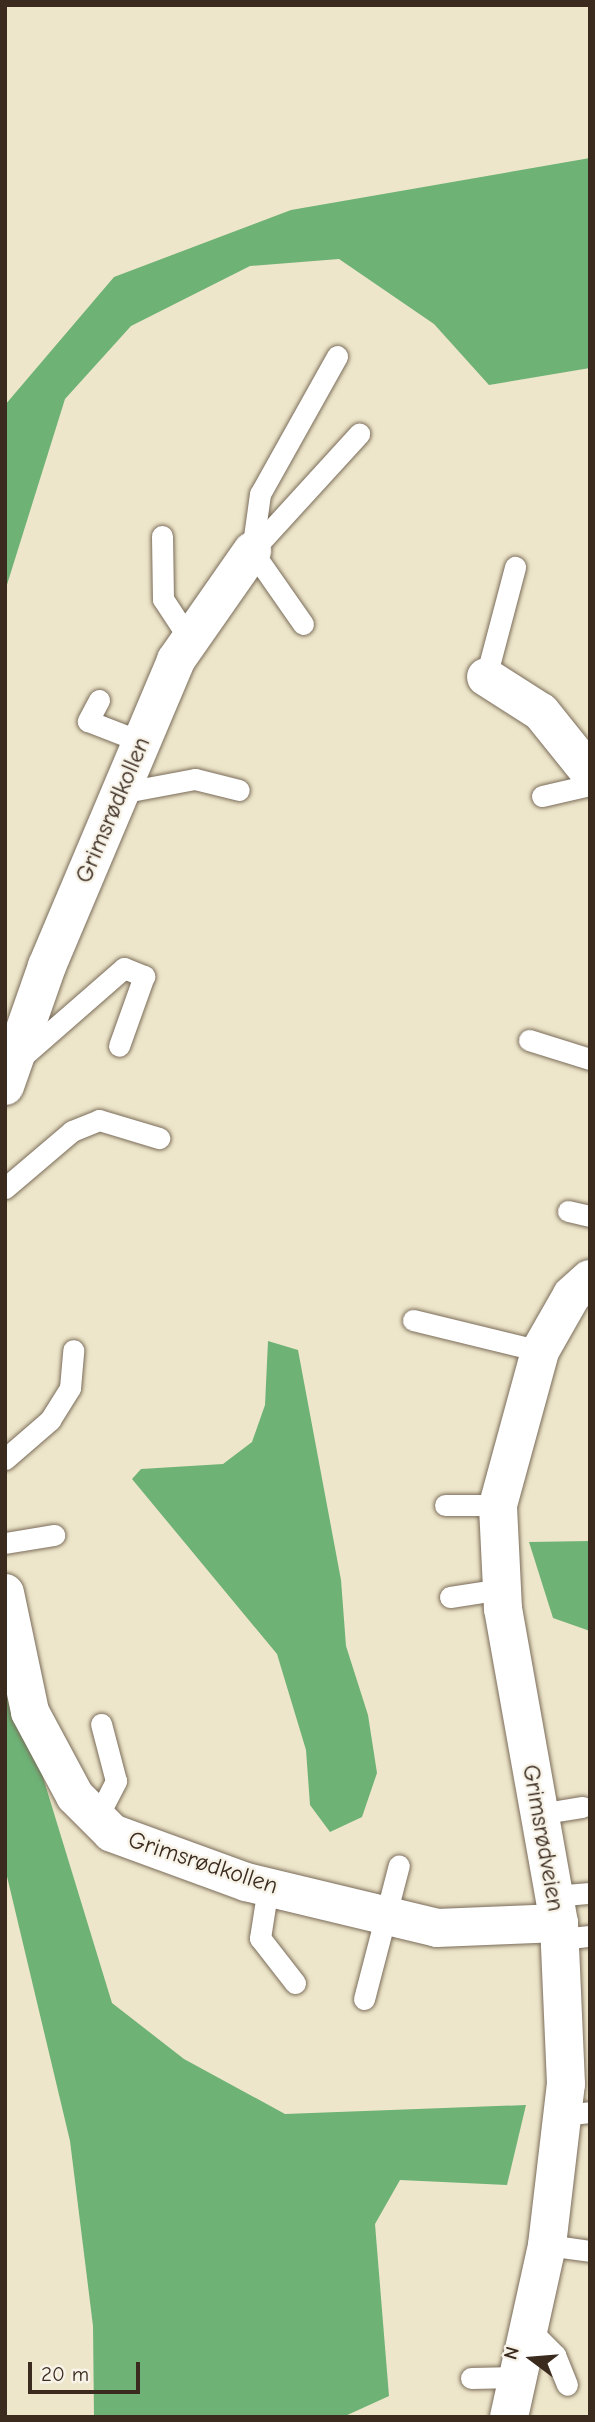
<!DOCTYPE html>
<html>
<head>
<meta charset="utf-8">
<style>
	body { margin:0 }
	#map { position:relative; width:595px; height:2422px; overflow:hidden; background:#eee6ca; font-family:"Comic Neue",sans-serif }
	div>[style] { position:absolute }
	.forest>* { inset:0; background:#6eb276 }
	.roads { filter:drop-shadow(0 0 2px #7a6c5a) drop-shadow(0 0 2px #7a6c5a) }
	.service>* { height:21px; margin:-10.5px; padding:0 10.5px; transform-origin:10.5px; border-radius:10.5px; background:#fff }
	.minor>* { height:38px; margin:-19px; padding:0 19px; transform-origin:19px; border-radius:19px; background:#fff }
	span { translate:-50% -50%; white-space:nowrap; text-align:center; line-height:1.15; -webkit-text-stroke:5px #f7f3e8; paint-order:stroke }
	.street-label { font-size:24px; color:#3b2a1e }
	.frame { position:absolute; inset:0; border:7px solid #3b2a1e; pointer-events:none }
	.north { position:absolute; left:497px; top:2324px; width:70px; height:70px; -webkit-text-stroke:5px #f7f3e8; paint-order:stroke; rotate:286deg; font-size:19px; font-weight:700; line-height:28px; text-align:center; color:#3b2a1e }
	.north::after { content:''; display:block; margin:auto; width:24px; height:32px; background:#3b2a1e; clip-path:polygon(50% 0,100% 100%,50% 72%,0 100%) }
	.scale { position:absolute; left:28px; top:2362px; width:112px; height:32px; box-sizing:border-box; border:4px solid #3b2a1e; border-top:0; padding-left:9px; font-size:21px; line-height:24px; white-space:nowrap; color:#3b2a1e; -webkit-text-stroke:5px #f7f3e8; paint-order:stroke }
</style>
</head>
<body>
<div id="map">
	<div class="forest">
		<i style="clip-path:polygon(590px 158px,590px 368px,489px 385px,434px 324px,339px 259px,250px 266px,131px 326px,65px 399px,5px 591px,5px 405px,114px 277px,291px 210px)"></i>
		<i style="clip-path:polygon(268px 1341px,298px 1350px,341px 1580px,346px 1646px,368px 1715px,377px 1773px,362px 1817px,330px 1832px,310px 1805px,306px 1750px,277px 1654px,132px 1479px,141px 1469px,223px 1464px,252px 1442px,265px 1405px)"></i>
		<i style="clip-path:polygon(590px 1541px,590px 1631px,553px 1618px,529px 1542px)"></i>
		<i style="clip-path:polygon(5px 1653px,112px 2003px,184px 2059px,285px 2114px,526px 2105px,507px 2185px,400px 2180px,375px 2224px,389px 2396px,343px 2417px,94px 2417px,93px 2326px,70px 2141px,5px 1868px)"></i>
	</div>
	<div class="roads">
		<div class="service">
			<i style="left:162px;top:536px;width:63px;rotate:89.1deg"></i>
			<i style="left:163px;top:599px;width:49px;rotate:56.6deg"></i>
			<i style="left:252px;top:551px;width:159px;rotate:-47.6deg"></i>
			<i style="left:303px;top:624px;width:89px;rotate:-124.9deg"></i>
			<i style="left:252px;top:551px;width:58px;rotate:-82deg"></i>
			<i style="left:260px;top:494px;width:158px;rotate:-60.8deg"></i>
			<i style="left:486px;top:677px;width:114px;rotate:-75.2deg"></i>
			<i style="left:99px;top:700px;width:24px;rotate:118deg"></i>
			<i style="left:88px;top:721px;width:58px;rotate:21.3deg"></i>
			<i style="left:120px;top:793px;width:76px;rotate:-10.6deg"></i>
			<i style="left:195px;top:779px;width:45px;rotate:14deg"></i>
			<i style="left:542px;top:796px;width:49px;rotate:-12.9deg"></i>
			<i style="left:529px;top:1040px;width:64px;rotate:17.3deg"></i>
			<i style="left:23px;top:1056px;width:134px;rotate:-41.1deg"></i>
			<i style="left:124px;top:968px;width:22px;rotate:22deg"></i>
			<i style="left:144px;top:976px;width:74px;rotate:109.7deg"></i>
			<i style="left:5px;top:1188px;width:88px;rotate:-40.4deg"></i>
			<i style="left:72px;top:1131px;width:29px;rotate:-22deg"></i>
			<i style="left:99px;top:1120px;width:63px;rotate:16.7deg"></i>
			<i style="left:568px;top:1211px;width:23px;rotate:13deg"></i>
			<i style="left:413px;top:1320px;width:131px;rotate:13.7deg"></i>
			<i style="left:5px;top:1459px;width:60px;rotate:-40.9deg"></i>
			<i style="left:50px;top:1420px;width:38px;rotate:-58deg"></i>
			<i style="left:70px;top:1388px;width:38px;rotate:-85deg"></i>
			<i style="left:445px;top:1505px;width:53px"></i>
			<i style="left:5px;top:1543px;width:50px;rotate:-9.3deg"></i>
			<i style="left:450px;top:1597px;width:53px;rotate:-8.7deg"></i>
			<i style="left:539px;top:1814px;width:44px;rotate:-9.2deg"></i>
			<i style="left:97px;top:1818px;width:42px;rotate:-62.8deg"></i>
			<i style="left:116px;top:1781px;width:59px;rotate:-104.7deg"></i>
			<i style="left:268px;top:1887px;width:52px;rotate:98.9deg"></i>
			<i style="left:260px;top:1938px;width:57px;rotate:52.1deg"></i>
			<i style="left:554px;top:1896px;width:36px;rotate:-5deg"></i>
			<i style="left:560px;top:1939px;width:30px;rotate:-6deg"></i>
			<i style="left:364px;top:1999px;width:138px;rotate:-75.4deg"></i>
			<i style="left:562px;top:2115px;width:28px;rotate:-6deg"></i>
			<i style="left:547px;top:2245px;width:43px;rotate:7.9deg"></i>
			<i style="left:527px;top:2327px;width:40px;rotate:45deg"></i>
			<i style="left:555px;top:2355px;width:32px;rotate:68deg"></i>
			<i style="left:471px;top:2378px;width:45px;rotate:-1.3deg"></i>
		</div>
		<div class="minor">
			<i style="left:486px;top:677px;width:65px;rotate:32.5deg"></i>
			<i style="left:541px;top:712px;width:78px;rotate:51.2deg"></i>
			<i style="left:5px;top:1086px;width:127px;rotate:-70.7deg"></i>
			<i style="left:47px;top:966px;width:332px;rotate:-67.1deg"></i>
			<i style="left:176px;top:660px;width:133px;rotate:-55.1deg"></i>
			<i style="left:5px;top:1593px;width:122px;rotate:78.1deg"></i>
			<i style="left:30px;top:1712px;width:95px;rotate:61.8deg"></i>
			<i style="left:75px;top:1796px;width:52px;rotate:45deg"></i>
			<i style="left:112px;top:1833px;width:143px;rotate:20.1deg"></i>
			<i style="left:246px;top:1882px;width:196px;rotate:13.5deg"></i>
			<i style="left:437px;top:1928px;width:122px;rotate:-2.3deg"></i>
			<i style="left:509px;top:2417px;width:176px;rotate:-77.5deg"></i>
			<i style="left:547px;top:2245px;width:162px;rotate:-83.3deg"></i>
			<i style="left:566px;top:2084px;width:161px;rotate:-92.5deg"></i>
			<i style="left:559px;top:1923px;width:319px;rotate:-100.1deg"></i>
			<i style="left:503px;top:1609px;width:104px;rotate:-92.8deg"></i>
			<i style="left:498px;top:1505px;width:160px;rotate:-74.7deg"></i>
			<i style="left:540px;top:1351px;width:64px;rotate:-60.3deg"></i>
			<i style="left:572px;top:1295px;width:24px;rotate:-42deg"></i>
		</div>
	</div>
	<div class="street-label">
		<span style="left:113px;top:810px;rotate:-67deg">Grimsrødkollen</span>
		<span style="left:543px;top:1838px;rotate:80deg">Grimsrødveien</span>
		<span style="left:203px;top:1863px;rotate:18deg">Grimsrødkollen</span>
	</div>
	<div class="frame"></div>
	<div class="north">N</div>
	<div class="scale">20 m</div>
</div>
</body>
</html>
